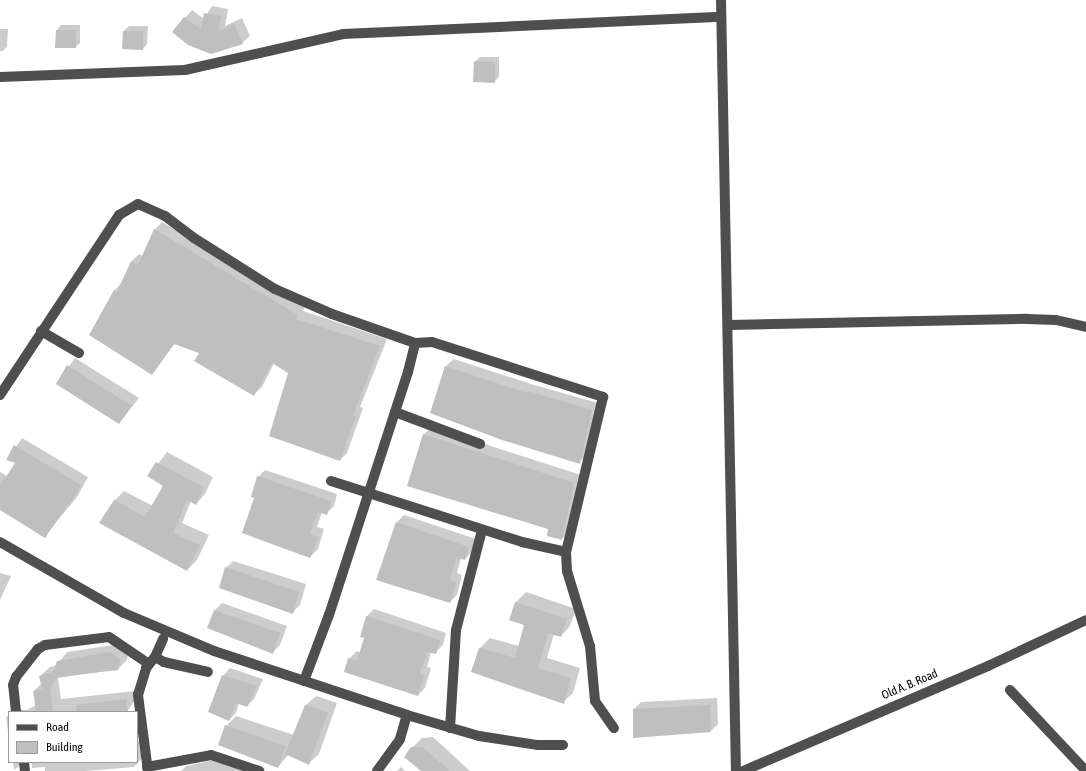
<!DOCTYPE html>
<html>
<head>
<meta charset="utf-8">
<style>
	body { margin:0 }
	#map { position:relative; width:1086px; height:771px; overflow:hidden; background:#fff; font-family:"Asap Condensed",sans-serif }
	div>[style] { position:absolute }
	.shadow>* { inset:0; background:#0003 }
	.building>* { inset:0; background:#bfbfbf }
	.minor>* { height:10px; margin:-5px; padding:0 5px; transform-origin:5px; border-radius:5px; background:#4f4f4f }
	span { translate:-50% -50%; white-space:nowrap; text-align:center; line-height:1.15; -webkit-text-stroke:4px #fff; paint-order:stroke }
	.street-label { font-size:12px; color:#000 }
	.legend { position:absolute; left:8px; top:711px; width:130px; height:52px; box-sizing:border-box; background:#fff; border:1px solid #999; margin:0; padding:5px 7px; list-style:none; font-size:12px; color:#000 }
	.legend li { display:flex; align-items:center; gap:8px; height:20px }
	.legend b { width:20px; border:1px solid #999 }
</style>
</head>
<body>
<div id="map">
	<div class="shadow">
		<i style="clip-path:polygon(212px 6px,228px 9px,225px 26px,242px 18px,250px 36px,242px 43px,211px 53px,185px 18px,192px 10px,204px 19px)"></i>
		<i style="clip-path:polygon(61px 25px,80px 25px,80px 43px,75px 47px,56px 47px,57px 30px)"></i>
		<i style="clip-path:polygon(129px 26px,148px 26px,147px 44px,143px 49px,124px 31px)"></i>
		<i style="clip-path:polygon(0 29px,8px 29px,7px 46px,3px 51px,0 51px)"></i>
		<i style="clip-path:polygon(480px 57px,499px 57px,499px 77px,494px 82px,475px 62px)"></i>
		<i style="clip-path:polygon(162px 222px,305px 307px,303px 311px,387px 339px,360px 407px,363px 408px,347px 453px,340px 460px,290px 372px,274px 363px,262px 387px,254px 394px,201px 353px,175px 343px,152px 374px,90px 334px,115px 290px,122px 282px,132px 261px,139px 254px,143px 256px,155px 229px)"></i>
		<i style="clip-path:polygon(75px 358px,139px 398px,119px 423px,57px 383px)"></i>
		<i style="clip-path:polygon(454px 359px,534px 385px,598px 403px,587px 455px,579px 462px,431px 413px,446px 366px)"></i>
		<i style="clip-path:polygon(432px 427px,581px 475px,569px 532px,562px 539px,424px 434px)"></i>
		<i style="clip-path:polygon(22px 438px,88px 477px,77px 497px,44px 537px,0 509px,0 472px,7px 476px,16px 462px,8px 459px)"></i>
		<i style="clip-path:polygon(167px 452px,213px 477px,205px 494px,196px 504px,191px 501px,182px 523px,209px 535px,197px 560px,187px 570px,114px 501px,124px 491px,153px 506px,164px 485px,149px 476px)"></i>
		<i style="clip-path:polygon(265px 470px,337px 494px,334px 506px,327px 513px,322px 512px,317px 527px,324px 529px,318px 549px,310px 557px,255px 498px,258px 477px)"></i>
		<i style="clip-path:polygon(404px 515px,476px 539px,472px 552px,465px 559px,461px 558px,457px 573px,462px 575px,457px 595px,450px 602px,396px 523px)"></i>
		<i style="clip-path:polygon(233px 561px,306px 584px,300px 605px,292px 613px,226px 568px)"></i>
		<i style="clip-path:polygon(0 573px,11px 576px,0 600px)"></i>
		<i style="clip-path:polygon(526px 592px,576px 609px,570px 626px,561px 636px,554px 634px,547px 658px,580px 668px,573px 693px,563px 702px,472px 671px,480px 648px,490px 638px,519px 646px,525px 625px,510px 619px,516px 602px)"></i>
		<i style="clip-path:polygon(222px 603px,287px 626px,280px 645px,273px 652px,208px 627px,215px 610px)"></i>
		<i style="clip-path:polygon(374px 609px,446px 633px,443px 645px,435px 653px,431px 652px,427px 667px,431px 668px,425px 688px,418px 695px,349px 659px,357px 651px,361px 653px,366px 638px,367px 616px)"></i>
		<i style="clip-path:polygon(120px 644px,129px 650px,127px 660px,118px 669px,58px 678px,61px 699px,135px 691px,136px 698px,127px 712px,11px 712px,15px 709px,27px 710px,36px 705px,34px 691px,42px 683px,40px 676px,50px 667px,57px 665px,67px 652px)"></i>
		<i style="clip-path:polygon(230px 668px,263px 679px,254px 699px,247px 706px,239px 703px,236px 713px,229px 720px,223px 676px)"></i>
		<i style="clip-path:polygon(316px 696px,337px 703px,319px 754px,309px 763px,289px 754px,278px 767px,226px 726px,236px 716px,294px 735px,306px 705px)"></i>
		<i style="clip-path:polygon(717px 698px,718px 724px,711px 731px,634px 709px,641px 702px)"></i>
		<i style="clip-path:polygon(9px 714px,9px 738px,6px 718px)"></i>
		<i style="clip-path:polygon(433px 737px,470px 771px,422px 771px,412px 748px,422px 738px)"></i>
		<i style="clip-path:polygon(137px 741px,140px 741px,143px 757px,134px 767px,85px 771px,45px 771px,45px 767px,32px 768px,32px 762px,137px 762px)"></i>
		<i style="clip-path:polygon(218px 759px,252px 771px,181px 771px,186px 766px)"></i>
		<i style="clip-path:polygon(13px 762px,25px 762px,14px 770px)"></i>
		<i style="clip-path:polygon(401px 767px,405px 771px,397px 771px)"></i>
	</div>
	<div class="building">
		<i style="clip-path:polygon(204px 13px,221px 16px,218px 32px,234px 24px,243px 44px,211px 54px,188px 45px,172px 32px,184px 17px,201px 29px)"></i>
		<i style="clip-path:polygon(56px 30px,76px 30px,76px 48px,55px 48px)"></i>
		<i style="clip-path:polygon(123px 31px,143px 31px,143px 50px,122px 49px)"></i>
		<i style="clip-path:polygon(474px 61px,495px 62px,495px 83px,473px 82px)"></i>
		<i style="clip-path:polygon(154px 229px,298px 315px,296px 319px,380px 346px,353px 415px,356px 416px,340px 461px,269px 436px,288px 373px,272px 363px,254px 396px,194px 361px,199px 353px,174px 344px,152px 375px,89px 335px,114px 290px,117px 292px,131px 261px,138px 265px)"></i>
		<i style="clip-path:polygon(67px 365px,132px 406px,119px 424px,56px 384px)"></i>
		<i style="clip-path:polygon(445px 366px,527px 393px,528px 391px,592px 410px,580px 464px,502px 440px,430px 413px)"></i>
		<i style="clip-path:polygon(423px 434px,574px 483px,562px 540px,547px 536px,548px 529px,407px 486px)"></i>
		<i style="clip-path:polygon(14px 445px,81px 485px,70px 505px,68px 504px,45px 538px,0 510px,0 486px,15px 463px,6px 460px)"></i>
		<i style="clip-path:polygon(156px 462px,204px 487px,196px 505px,187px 500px,173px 533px,200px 545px,187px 571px,99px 523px,114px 500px,145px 517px,163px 486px,147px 476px)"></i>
		<i style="clip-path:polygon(257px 476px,331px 501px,327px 515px,318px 512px,310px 534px,318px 537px,310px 558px,242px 533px,254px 498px,251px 497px)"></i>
		<i style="clip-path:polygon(396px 522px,469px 547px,465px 560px,456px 558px,450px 580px,456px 582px,450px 603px,376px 580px)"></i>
		<i style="clip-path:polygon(225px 567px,299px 592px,293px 614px,219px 588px)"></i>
		<i style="clip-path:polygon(515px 602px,567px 619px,561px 637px,548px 633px,538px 668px,571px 678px,564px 704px,471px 672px,479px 648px,515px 658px,524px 625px,509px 620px)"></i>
		<i style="clip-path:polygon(214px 610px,280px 633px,273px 654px,207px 628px)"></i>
		<i style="clip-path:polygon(366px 616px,440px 640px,436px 654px,427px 652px,420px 674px,424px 675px,418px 696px,344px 672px,348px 658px,357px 661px,364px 638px,360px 637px)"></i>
		<i style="clip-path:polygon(110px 652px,121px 660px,118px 670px,57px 677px,50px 688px,53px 712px,36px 712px,33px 691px,42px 689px,39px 676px,53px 672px,57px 661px)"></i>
		<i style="clip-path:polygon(222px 675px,257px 686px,247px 707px,236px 703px,229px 721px,208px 712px)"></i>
		<i style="clip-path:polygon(126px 699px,128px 712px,77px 712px,76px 705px)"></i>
		<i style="clip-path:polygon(305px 705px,328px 712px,309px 765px,285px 754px)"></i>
		<i style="clip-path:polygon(710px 705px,711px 732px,633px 738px,633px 709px)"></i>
		<i style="clip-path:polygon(225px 725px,286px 746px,278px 768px,218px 745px)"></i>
		<i style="clip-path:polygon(411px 747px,423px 747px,450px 771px,421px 771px,404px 757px)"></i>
	</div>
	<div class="minor">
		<i style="left:721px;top:0;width:771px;rotate:88.89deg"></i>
		<i style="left:0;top:77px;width:185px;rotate:-2.2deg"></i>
		<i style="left:185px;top:70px;width:162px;rotate:-12.8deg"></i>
		<i style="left:343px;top:34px;width:378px;rotate:-2.6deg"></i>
		<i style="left:729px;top:325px;width:298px;rotate:-1.2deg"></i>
		<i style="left:1027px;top:319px;width:29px;rotate:2deg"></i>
		<i style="left:1056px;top:320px;width:31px;rotate:13deg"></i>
		<i style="left:41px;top:331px;width:44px;rotate:30.1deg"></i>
		<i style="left:0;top:395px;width:216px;rotate:-56.5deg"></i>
		<i style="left:119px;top:215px;width:22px;rotate:-30deg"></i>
		<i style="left:138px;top:204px;width:30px;rotate:24deg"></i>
		<i style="left:165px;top:216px;width:36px;rotate:37deg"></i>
		<i style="left:194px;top:238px;width:96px;rotate:32.2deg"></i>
		<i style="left:275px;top:289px;width:62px;rotate:23.7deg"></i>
		<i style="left:332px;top:314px;width:88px;rotate:19.3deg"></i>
		<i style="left:415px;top:343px;width:17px;rotate:-3deg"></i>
		<i style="left:432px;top:342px;width:180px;rotate:17.8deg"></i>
		<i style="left:603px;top:397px;width:159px;rotate:103.4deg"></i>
		<i style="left:566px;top:552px;width:19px;rotate:87deg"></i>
		<i style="left:567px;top:571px;width:78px;rotate:73deg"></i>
		<i style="left:590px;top:646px;width:55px;rotate:84.8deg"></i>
		<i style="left:595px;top:701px;width:33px;rotate:55deg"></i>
		<i style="left:395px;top:412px;width:91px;rotate:20.6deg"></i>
		<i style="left:331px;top:481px;width:201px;rotate:17.7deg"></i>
		<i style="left:522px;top:542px;width:45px;rotate:12.8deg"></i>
		<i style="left:0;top:542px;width:143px;rotate:29.8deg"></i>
		<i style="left:124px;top:613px;width:98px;rotate:22.9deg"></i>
		<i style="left:214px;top:651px;width:203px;rotate:18.3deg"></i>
		<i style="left:407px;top:715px;width:75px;rotate:16.3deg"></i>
		<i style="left:479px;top:736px;width:60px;rotate:8.7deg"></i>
		<i style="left:538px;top:745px;width:25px"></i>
		<i style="left:155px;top:657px;width:10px;rotate:29deg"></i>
		<i style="left:164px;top:662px;width:45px;rotate:12.8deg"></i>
		<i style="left:304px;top:681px;width:71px;rotate:-69.3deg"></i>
		<i style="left:329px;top:615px;width:256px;rotate:-72deg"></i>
		<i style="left:408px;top:372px;width:30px;rotate:-76deg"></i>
		<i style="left:1010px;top:690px;width:111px;rotate:46.8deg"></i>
		<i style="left:16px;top:712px;width:27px;rotate:-96deg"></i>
		<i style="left:13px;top:685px;width:9px;rotate:-69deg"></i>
		<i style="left:16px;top:677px;width:36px;rotate:-52deg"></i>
		<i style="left:38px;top:649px;width:8px;rotate:-30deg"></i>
		<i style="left:45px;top:645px;width:64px;rotate:-7.1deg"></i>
		<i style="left:109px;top:637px;width:48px;rotate:34deg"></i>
		<i style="left:450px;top:728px;width:98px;rotate:-86.5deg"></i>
		<i style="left:456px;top:630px;width:103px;rotate:-75.4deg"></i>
		<i style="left:24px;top:762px;width:9px;rotate:84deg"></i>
		<i style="left:147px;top:767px;width:65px;rotate:-10.6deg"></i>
		<i style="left:211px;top:755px;width:51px;rotate:18.4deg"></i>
		<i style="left:148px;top:771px;width:77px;rotate:-97.5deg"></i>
		<i style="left:138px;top:695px;width:28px;rotate:-73deg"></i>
		<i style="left:146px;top:668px;width:14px;rotate:-51deg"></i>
		<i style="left:155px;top:657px;width:20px;rotate:-66deg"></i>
		<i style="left:377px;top:771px;width:39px;rotate:-54deg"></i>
		<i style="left:400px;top:739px;width:25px;rotate:-74deg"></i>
		<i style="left:743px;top:771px;width:267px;rotate:-23.2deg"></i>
		<i style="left:988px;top:666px;width:108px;rotate:-25.1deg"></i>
	</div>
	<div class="street-label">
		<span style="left:910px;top:685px;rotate:-23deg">Old A. B. Road</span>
	</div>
	<ul class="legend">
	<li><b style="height:5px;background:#4f4f4f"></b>Road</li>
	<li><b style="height:11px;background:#bfbfbf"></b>Building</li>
	</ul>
</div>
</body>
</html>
